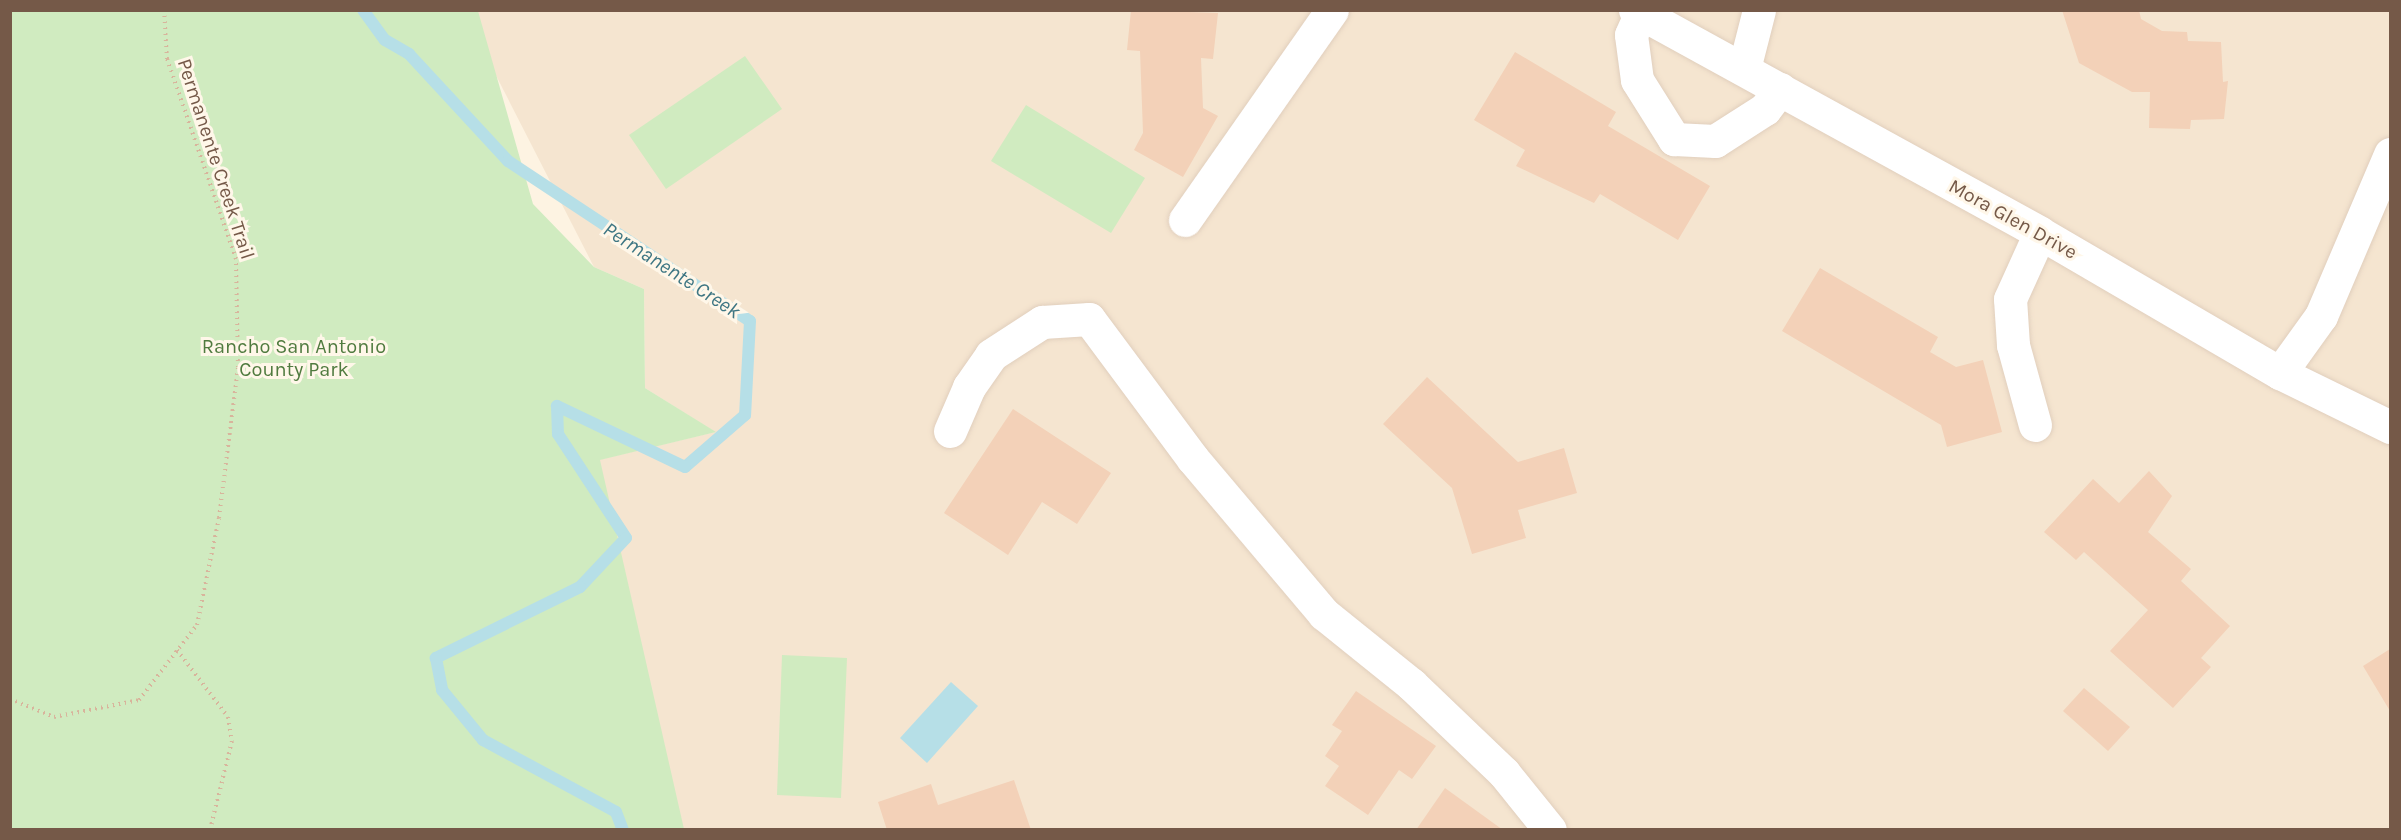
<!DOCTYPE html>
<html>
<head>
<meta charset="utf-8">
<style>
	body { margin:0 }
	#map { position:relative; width:2401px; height:840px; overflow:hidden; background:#fdf3e2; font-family:Karla,sans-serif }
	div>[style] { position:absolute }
	.residential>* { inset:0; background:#f5e5d0 }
	.green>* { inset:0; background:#d0ebc0 }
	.water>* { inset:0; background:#b6dfe7 }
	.stream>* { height:12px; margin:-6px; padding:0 6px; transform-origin:6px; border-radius:6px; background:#b6dfe7 }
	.building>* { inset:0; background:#f3d1b8 }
	.path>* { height:4px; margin-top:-2px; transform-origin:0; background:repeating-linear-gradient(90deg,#d8b49c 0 1.5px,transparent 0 6px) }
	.roads { filter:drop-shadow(0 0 2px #e1cfbd) drop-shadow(0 0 2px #e1cfbd) }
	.minor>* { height:33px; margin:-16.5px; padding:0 16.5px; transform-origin:16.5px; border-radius:16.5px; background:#fff }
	span { translate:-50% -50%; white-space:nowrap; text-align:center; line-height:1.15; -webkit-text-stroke:6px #fff7e9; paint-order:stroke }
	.street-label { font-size:20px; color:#755948 }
	.park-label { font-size:20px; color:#507b3f }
	.water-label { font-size:21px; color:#3e7683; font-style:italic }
	.frame { position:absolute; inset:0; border:12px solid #755948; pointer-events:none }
</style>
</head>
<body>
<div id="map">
	<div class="residential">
		<i style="clip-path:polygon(463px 11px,2390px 11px,2390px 829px,669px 829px,552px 471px,715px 432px,645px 388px,644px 289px,594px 267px)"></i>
	</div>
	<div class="green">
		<i style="clip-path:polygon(10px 11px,478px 11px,533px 204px,594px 267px,644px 289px,645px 388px,716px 432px,600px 460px,684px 829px,11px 829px)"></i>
		<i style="clip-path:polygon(745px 56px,782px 109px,666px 189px,629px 135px)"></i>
		<i style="clip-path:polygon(1026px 105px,1145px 178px,1111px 233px,991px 161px)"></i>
		<i style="clip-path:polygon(782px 655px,847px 658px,841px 798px,777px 795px)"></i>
	</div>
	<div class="water">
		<i style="clip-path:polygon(951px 682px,978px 706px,927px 763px,900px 738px)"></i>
	</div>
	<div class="stream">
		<i style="left:363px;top:10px;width:37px;rotate:54deg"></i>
		<i style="left:385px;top:40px;width:28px;rotate:30deg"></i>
		<i style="left:409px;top:54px;width:146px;rotate:47.2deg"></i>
		<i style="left:508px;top:161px;width:290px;rotate:33.5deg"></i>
		<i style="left:750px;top:321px;width:94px;rotate:93deg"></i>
		<i style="left:745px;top:415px;width:79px;rotate:139.1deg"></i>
		<i style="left:685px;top:467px;width:142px;rotate:-154.5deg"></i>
		<i style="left:557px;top:406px;width:28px;rotate:88deg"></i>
		<i style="left:558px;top:434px;width:124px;rotate:56.8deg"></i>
		<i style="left:626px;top:538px;width:67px;rotate:133.2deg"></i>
		<i style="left:580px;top:587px;width:161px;rotate:153.8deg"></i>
		<i style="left:436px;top:658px;width:33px;rotate:79deg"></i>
		<i style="left:442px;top:690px;width:65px;rotate:50.6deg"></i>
		<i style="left:483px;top:740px;width:151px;rotate:28.4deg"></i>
		<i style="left:616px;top:812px;width:19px;rotate:69deg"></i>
	</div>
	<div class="building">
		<i style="clip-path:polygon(1131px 10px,1218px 13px,1213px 59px,1201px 58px,1203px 108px,1218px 116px,1183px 177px,1134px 150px,1143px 133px,1140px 51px,1127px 50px)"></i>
		<i style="clip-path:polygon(2062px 10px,2139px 10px,2141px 19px,2162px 31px,2187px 32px,2188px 41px,2221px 42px,2223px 82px,2228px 81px,2224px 119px,2191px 120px,2190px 129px,2149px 128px,2150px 92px,2132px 92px,2079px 63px)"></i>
		<i style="clip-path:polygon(1515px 52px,1616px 112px,1608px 126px,1710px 186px,1678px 240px,1600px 194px,1594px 203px,1516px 166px,1525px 150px,1474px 120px)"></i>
		<i style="clip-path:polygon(1820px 268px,1938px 337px,1930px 352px,1956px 367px,1983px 360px,2002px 432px,1947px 447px,1941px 425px,1782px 331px)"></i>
		<i style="clip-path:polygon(1427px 377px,1518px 462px,1564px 448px,1577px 493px,1518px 510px,1526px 538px,1472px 554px,1452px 488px,1383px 424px)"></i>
		<i style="clip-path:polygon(1013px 409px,1111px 473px,1077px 524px,1042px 502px,1008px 555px,944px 513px)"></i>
		<i style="clip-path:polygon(2149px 471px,2172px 496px,2148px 532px,2191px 569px,2181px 581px,2230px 626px,2201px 658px,2211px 667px,2173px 708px,2110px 651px,2148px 610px,2084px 552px,2076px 560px,2044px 532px,2093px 479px,2119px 503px)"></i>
		<i style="clip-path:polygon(2390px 649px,2390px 711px,2363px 666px)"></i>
		<i style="clip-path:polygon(2084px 688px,2130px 727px,2108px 751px,2063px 711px)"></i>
		<i style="clip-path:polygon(1356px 691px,1436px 746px,1412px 779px,1399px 770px,1368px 815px,1325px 786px,1339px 766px,1325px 756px,1342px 731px,1332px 725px)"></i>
		<i style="clip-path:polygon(1014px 780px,1031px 830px,887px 830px,878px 802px,931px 784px,938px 805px)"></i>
		<i style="clip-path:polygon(1445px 788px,1503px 830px,1416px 830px)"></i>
	</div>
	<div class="path">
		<i style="left:177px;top:650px;width:84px;rotate:52.7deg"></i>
		<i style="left:228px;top:717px;width:24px;rotate:81deg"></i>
		<i style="left:232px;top:741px;width:92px;rotate:103.9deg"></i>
		<i style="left:10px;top:699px;width:48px;rotate:22.2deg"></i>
		<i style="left:54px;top:717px;width:87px;rotate:-11.3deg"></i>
		<i style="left:139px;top:700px;width:95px;rotate:-52.3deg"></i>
		<i style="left:197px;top:625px;width:109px;rotate:-78.4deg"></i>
		<i style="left:219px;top:518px;width:152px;rotate:-82.8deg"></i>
		<i style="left:238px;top:367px;width:108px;rotate:-91.1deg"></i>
		<i style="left:236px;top:259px;width:212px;rotate:-109deg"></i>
		<i style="left:167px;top:59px;width:49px;rotate:-93.5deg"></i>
	</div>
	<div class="roads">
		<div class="minor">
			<i style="left:1635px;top:10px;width:462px;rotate:28.8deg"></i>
			<i style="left:2040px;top:233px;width:278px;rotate:30.3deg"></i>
			<i style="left:2280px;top:373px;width:123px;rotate:26.1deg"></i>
			<i style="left:1642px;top:10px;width:27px;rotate:114deg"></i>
			<i style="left:1631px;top:35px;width:45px;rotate:82.4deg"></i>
			<i style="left:1637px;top:80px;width:70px;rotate:57.9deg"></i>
			<i style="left:1674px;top:139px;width:41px;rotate:2.8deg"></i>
			<i style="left:1715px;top:141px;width:59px;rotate:-32.6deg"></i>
			<i style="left:1765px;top:109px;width:25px;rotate:-53deg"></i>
			<i style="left:1744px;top:69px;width:61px;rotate:-75.7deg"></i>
			<i style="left:1185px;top:220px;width:256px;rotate:-55deg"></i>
			<i style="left:2280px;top:373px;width:70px;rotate:-54.3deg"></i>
			<i style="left:2321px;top:316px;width:176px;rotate:-66.9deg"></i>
			<i style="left:2035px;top:425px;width:83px;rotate:-105.4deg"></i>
			<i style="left:2013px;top:345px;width:46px;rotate:-93.7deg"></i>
			<i style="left:2010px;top:299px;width:72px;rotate:-65.6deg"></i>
			<i style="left:950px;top:431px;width:48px;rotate:-66.6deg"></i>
			<i style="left:969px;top:387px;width:39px;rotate:-55deg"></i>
			<i style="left:991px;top:355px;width:61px;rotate:-32.9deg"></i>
			<i style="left:1042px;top:322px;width:47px;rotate:-3.7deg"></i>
			<i style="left:1089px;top:319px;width:174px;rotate:53.4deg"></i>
			<i style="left:1193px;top:459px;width:203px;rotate:49.8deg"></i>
			<i style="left:1324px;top:614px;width:112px;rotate:38.8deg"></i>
			<i style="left:1411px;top:684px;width:129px;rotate:43.7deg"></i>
			<i style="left:1504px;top:773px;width:73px;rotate:51.1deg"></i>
		</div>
	</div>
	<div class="street-label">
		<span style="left:216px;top:159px;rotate:72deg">Permanente Creek Trail</span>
		<span style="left:2013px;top:219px;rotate:29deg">Mora Glen Drive</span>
	</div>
	<div class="park-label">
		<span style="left:294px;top:358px">Rancho San Antonio<br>County Park</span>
	</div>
	<div class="water-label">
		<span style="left:672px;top:270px;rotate:33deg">Permanente Creek</span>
	</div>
	<div class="frame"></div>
</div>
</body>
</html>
